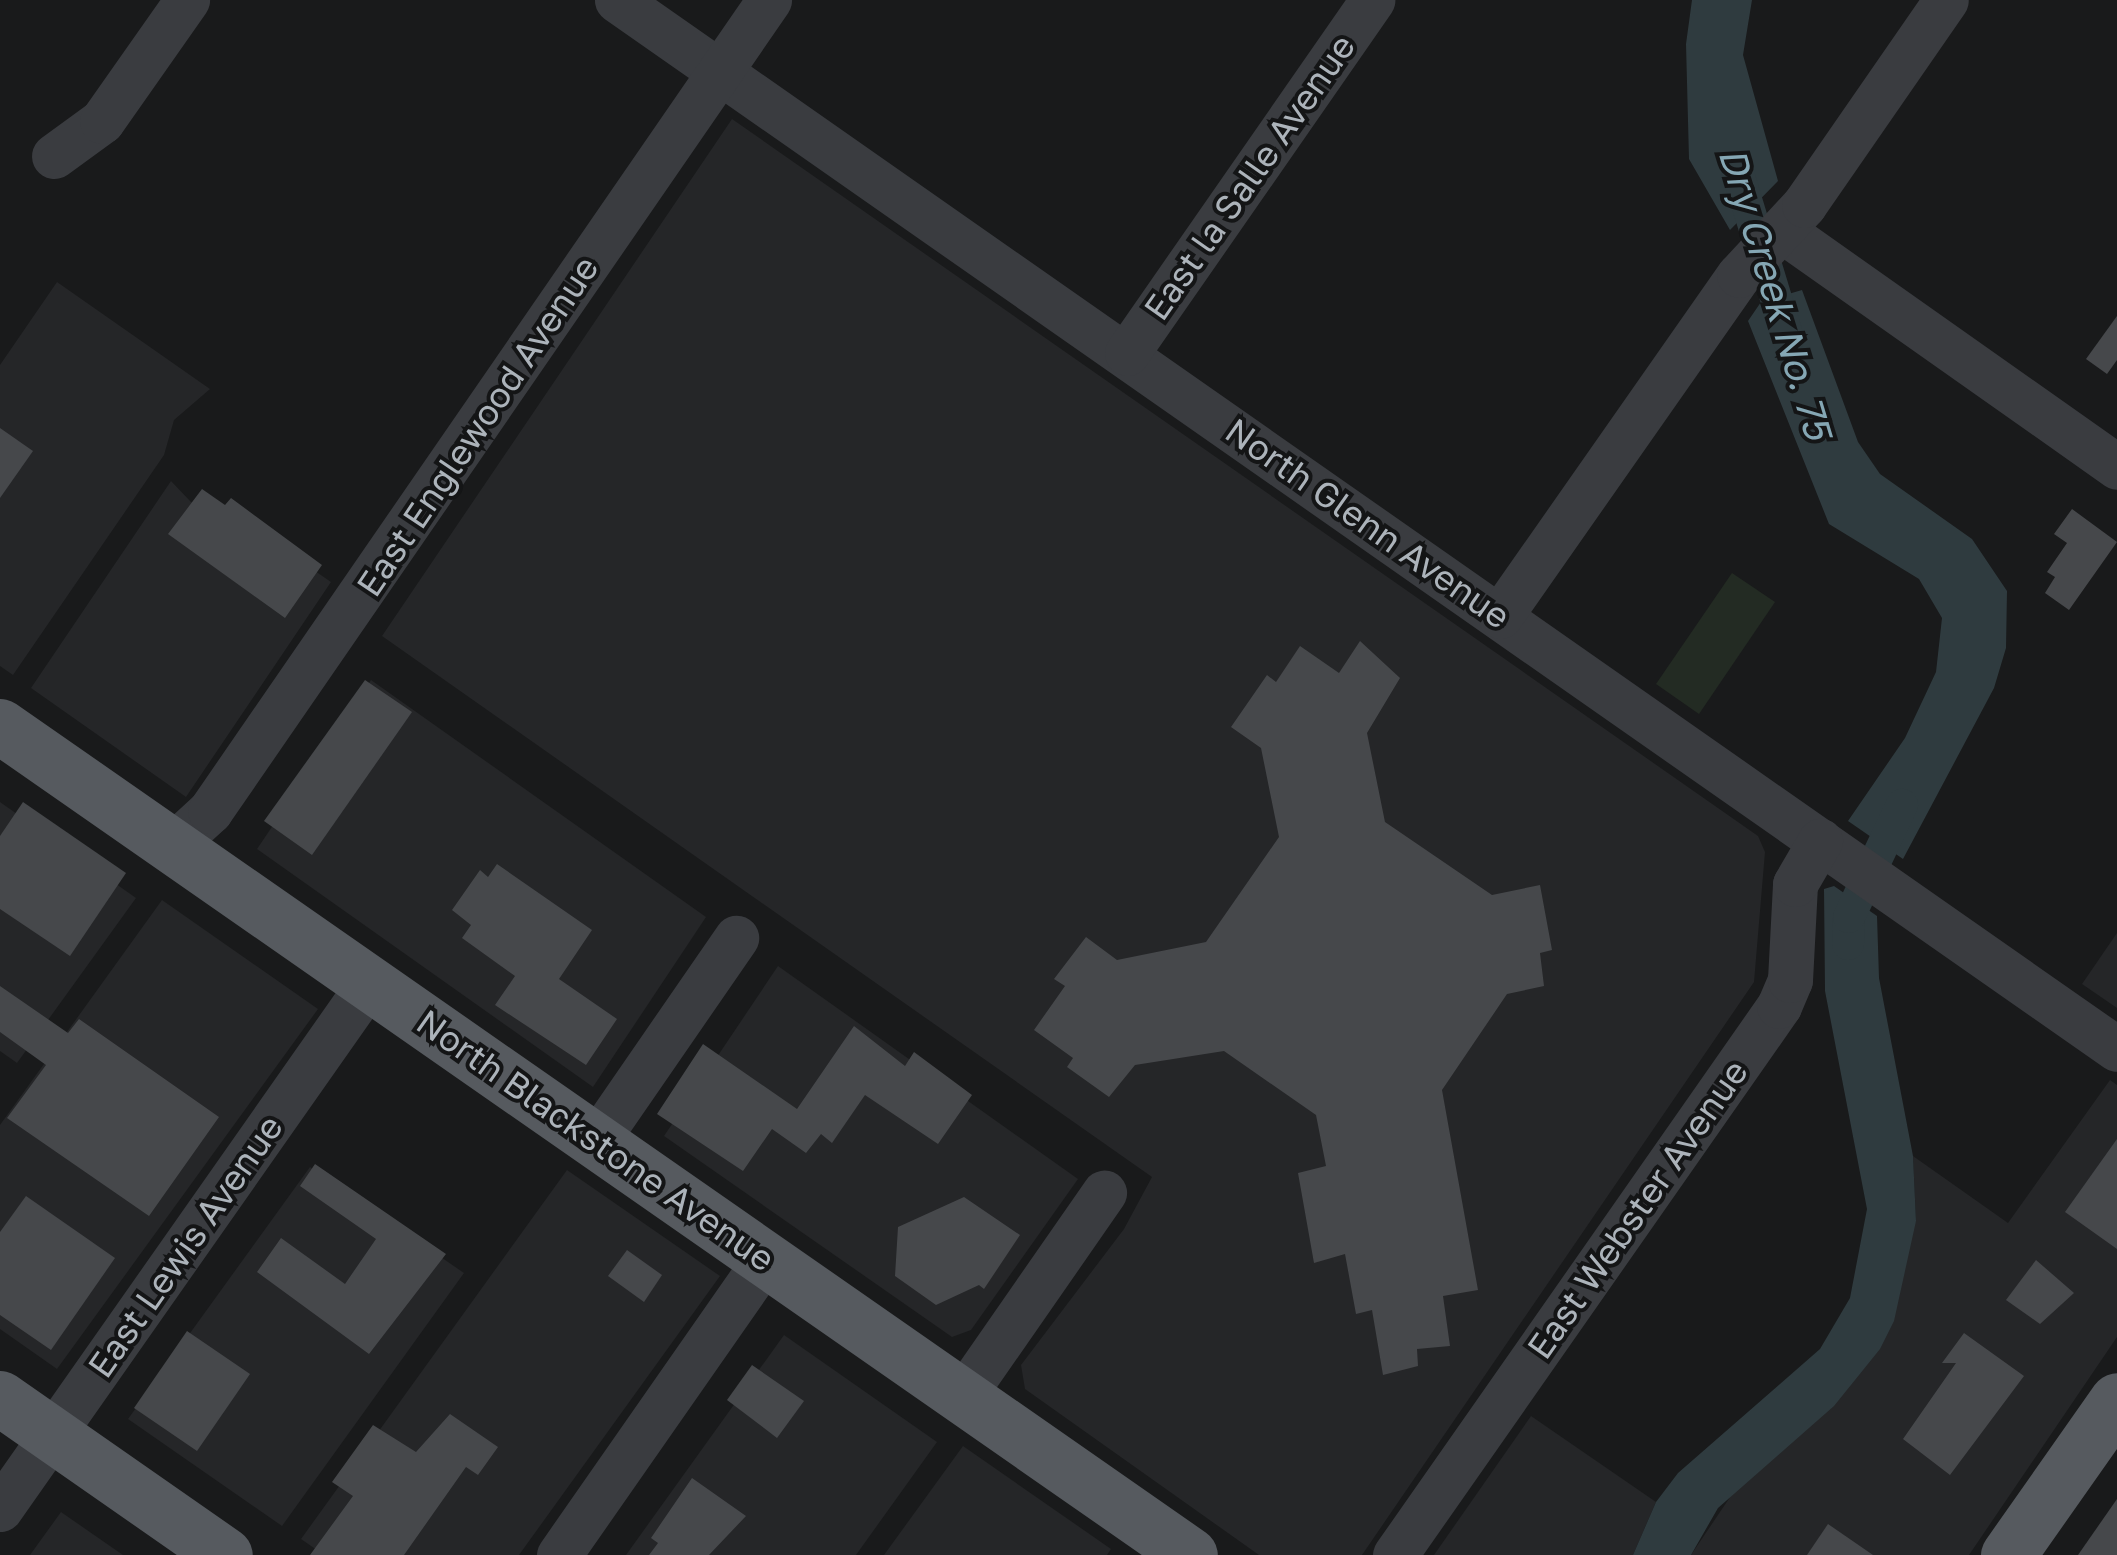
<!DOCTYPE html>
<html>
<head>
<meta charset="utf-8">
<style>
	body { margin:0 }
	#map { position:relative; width:2117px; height:1555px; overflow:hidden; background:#191a1b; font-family:"Golos Text",sans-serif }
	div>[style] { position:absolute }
	.built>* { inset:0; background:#252628 }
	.green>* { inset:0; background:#232b23 }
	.water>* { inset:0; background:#2f3b3f }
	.canal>* { height:32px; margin:-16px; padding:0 16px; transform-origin:16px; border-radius:16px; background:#2f3b3f }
	.building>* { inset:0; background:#46484b }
	.minor>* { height:45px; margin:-22.5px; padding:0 22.5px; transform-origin:22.5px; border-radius:22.5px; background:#3a3c40 }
	.major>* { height:55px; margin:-27.5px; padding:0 27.5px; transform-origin:27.5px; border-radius:27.5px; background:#565a5f }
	span { translate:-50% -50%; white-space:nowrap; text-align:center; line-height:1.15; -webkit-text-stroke:8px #141516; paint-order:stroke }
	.street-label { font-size:35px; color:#acb3ba }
	.water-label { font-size:38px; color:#85a7b4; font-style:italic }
</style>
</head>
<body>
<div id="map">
	<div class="built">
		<i style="clip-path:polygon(732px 119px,1758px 836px,1765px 852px,1754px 982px,1362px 1555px,1259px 1555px,1025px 1389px,1021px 1365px,1124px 1229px,1152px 1177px,382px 636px)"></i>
		<i style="clip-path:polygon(57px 282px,210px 389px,174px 420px,164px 455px,13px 675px,0 666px,0 365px)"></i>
		<i style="clip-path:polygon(171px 481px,191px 502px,237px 517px,331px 582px,186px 797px,31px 688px)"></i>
		<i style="clip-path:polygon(371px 680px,706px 917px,593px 1087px,257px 849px)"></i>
		<i style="clip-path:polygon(0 802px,136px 898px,17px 1063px,0 1051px)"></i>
		<i style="clip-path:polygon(162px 900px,318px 1009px,57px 1369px,0 1329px,0 1125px)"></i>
		<i style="clip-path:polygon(2117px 933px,2117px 1008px,2082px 984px)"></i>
		<i style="clip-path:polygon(778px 966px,1078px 1179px,971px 1330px,952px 1337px,664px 1136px)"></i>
		<i style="clip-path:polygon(2110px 1080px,2117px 1085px,2117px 1337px,1969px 1555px,1691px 1555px,1916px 1221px,1913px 1156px,2008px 1223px)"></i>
		<i style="clip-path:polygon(310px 1167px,464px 1273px,282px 1526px,128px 1419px)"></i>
		<i style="clip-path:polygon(567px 1170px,720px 1276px,519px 1555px,324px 1555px,301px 1539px)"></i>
		<i style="clip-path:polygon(784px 1335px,937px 1442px,856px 1555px,626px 1555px)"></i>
		<i style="clip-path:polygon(1531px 1416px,1656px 1502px,1633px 1555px,1434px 1555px)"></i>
		<i style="clip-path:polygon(963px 1446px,1111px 1549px,1107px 1555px,884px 1555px)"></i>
		<i style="clip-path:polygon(61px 1512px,123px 1555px,30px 1555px)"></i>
	</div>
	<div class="green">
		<i style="clip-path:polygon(1732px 573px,1775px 602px,1699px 714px,1656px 684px)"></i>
	</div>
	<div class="water">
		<i style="clip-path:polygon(1692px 0,1752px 0,1743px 55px,1778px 181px,1730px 230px,1689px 159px,1686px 44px)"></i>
		<i style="clip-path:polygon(1802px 290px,1858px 442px,1880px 474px,1972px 539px,2007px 591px,2006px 648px,1994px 688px,1903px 859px,1848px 821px,1905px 738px,1936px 672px,1942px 618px,1919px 579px,1829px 524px,1748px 321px,1761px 302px)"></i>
		<i style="clip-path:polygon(1834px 886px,1877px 916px,1879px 978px,1913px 1156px,1916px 1221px,1894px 1321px,1880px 1349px,1834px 1406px,1718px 1508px,1691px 1555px,1633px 1555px,1656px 1502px,1678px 1473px,1820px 1349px,1850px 1298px,1867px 1209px,1825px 991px,1824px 889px)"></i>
	</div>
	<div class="canal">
		<i style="left:1737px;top:170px;width:176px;rotate:73.1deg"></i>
		<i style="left:1848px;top:944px;width:27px;rotate:-88deg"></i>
		<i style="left:1849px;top:917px;width:124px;rotate:-64.7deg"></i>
	</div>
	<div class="building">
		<i style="clip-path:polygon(2117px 316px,2117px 360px,2107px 374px,2086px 359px)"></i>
		<i style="clip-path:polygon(0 428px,33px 451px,0 498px)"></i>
		<i style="clip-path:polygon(202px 489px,225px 505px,231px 498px,322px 565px,285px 618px,168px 534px)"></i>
		<i style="clip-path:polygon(2072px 509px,2117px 542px,2069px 610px,2045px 593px,2055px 577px,2047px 572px,2067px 543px,2054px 534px)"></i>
		<i style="clip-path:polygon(1360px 641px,1400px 678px,1367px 733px,1385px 822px,1492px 895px,1540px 885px,1552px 950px,1540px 953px,1544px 986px,1507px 994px,1442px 1090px,1478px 1290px,1443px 1296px,1450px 1346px,1417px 1349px,1418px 1366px,1383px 1375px,1372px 1310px,1356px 1314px,1345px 1254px,1314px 1263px,1298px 1173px,1326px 1166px,1316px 1115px,1224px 1051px,1135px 1065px,1109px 1097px,1067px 1067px,1073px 1058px,1034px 1030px,1065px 986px,1054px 979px,1086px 937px,1117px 960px,1206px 942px,1279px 837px,1261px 748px,1231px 727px,1267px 675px,1276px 682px,1300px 646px,1339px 673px)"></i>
		<i style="clip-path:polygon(365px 680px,412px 712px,312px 855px,264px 821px)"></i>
		<i style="clip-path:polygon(23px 802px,126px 873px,70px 956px,0 909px,0 836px)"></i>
		<i style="clip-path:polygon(497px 864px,592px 930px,559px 979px,617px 1019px,586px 1065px,495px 1005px,515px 976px,462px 938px,471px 925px,452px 910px,480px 870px,488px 877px)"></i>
		<i style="clip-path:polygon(0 986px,68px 1033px,79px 1019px,219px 1117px,149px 1216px,7px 1118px,46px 1065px,0 1032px)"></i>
		<i style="clip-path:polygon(854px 1026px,905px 1066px,914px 1052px,972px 1095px,938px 1144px,865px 1095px,832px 1143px,821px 1134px,806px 1153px,772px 1129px,743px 1171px,657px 1114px,703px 1044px,797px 1109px)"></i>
		<i style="clip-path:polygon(2117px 1139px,2117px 1249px,2065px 1212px)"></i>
		<i style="clip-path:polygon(315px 1164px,446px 1254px,369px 1354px,257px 1272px,281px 1238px,345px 1284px,376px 1239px,300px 1186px)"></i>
		<i style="clip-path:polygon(26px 1196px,115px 1258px,51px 1350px,0 1315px,0 1232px)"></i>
		<i style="clip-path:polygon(964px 1197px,1020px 1235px,984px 1289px,979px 1285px,936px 1305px,895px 1276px,898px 1227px)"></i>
		<i style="clip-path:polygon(627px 1250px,662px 1275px,644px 1302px,608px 1276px)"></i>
		<i style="clip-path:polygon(2036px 1260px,2074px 1293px,2040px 1324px,2006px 1300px)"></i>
		<i style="clip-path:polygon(187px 1331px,250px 1374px,197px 1451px,134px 1408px)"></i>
		<i style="clip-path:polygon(1964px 1333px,2024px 1376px,1950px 1475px,1903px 1439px,1956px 1363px,1942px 1363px)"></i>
		<i style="clip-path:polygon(752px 1365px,804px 1401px,777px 1438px,727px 1400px)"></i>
		<i style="clip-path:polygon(450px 1414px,498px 1447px,478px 1475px,466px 1467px,404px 1555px,310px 1555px,353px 1496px,332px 1482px,373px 1425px,416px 1452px)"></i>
		<i style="clip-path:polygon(692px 1478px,746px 1516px,709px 1555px,649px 1555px,658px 1543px,651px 1538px)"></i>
		<i style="clip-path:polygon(2117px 1499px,2117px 1555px,2078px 1555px)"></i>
		<i style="clip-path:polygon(1828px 1524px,1873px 1555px,1807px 1555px)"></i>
	</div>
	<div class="minor">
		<i style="left:617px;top:0;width:1830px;rotate:34.97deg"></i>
		<i style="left:54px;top:156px;width:59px;rotate:-36.1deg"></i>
		<i style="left:102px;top:121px;width:148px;rotate:-54.9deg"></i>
		<i style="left:1783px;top:231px;width:409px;rotate:35.2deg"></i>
		<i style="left:1127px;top:353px;width:430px;rotate:-55.2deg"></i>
		<i style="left:1500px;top:616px;width:416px;rotate:-55deg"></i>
		<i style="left:1739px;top:275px;width:96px;rotate:-47.1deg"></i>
		<i style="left:1804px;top:205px;width:249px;rotate:-55.3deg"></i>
		<i style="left:174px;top:844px;width:49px;rotate:-42.5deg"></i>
		<i style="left:210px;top:811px;width:985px;rotate:-55.42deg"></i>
		<i style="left:596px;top:1141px;width:247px;rotate:-55.4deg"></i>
		<i style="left:962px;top:1397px;width:249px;rotate:-55.2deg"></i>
		<i style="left:0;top:1509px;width:644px;rotate:-54.93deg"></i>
		<i style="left:559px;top:1555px;width:362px;rotate:-55.1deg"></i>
		<i style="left:1395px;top:1555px;width:670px;rotate:-55.03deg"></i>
		<i style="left:1779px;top:1006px;width:28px;rotate:-67deg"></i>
		<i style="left:1790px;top:980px;width:96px;rotate:-87deg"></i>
		<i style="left:1795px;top:884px;width:50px;rotate:-59.8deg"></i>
	</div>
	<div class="major">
		<i style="left:0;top:726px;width:1450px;rotate:34.86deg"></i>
		<i style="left:0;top:1398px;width:274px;rotate:34.9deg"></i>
		<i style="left:2008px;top:1555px;width:189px;rotate:-54.9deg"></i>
	</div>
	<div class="street-label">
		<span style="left:1249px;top:177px;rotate:-55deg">East la Salle Avenue</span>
		<span style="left:477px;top:426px;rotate:-56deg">East Englewood Avenue</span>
		<span style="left:1368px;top:523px;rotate:35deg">North Glenn Avenue</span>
		<span style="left:596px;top:1140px;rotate:35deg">North Blackstone Avenue</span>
		<span style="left:1637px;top:1209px;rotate:-55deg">East Webster Avenue</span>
		<span style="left:185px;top:1246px;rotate:-55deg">East Lewis Avenue</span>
	</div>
	<div class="water-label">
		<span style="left:1776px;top:293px;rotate:73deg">Dry Creek No. 75</span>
	</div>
</div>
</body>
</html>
